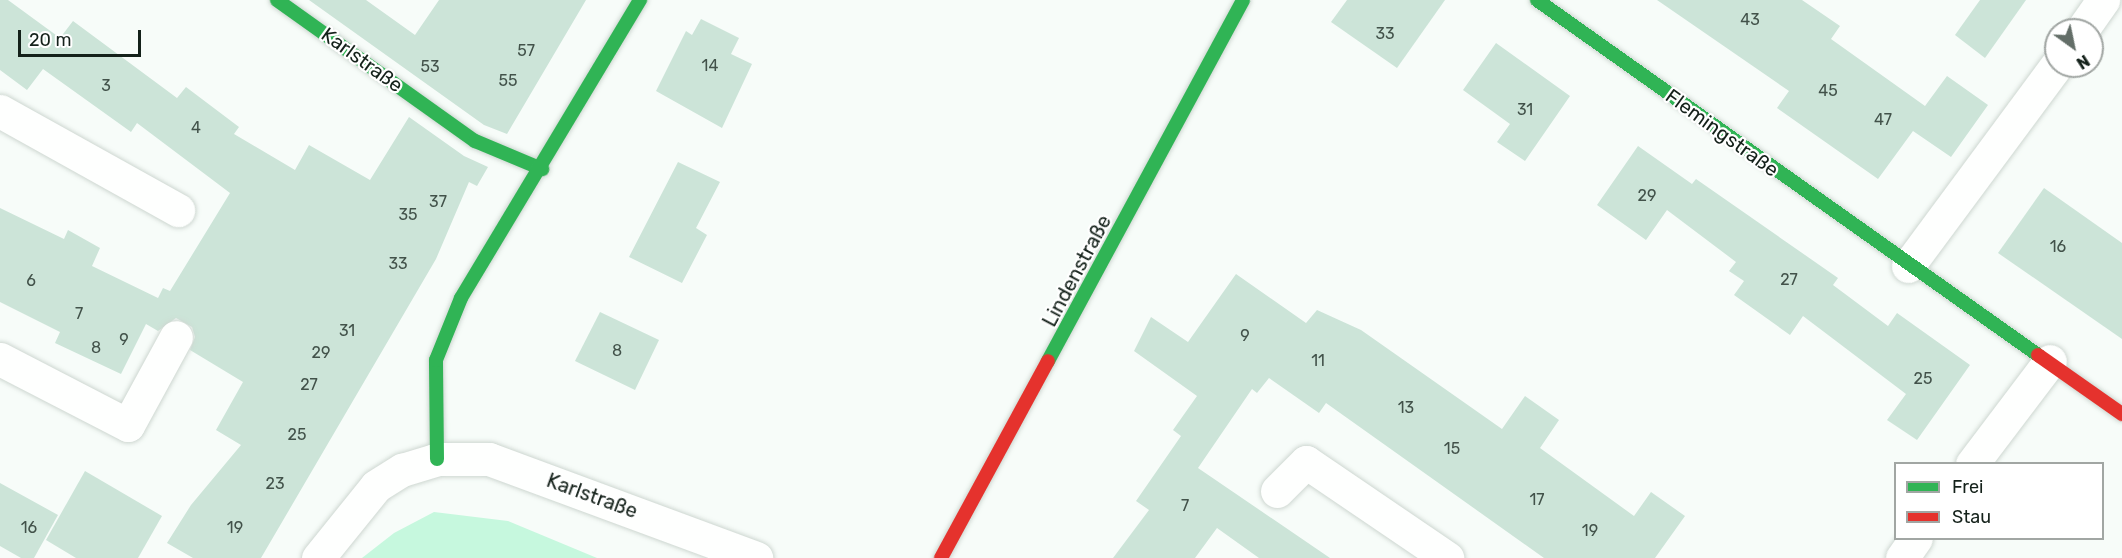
<!DOCTYPE html>
<html>
<head>
<meta charset="utf-8">
<style>
	body { margin:0 }
	#map { position:relative; width:2122px; height:558px; overflow:hidden; background:#f7fcf9; font-family:Rubik,sans-serif }
	div>[style] { position:absolute }
	.green>* { inset:0; background:#c6f8de }
	.building>* { inset:0; background:#cce4d8 }
	.roads { filter:drop-shadow(0 0 2px #ced7d1) drop-shadow(0 0 2px #ced7d1) }
	.street>* { height:33px; margin:-16.5px; padding:0 16.5px; transform-origin:16.5px; border-radius:16.5px; background:#fefffe }
	.fast>* { height:14px; margin:-7px; padding:0 7px; transform-origin:7px; border-radius:7px; background:#30b455 }
	.jam>* { height:14px; margin:-7px; padding:0 7px; transform-origin:7px; border-radius:7px; background:#e5322d }
	span { translate:-50% -50%; white-space:nowrap; text-align:center; line-height:1.15; -webkit-text-stroke:4.5px #fff; paint-order:stroke }
	.number-label { font-size:16px; color:#42524a }
	.number-label span { -webkit-text-stroke-width:0 }
	.street-label { font-size:20px; color:#14211a }
	.legend { position:absolute; left:1894px; top:462px; width:210px; height:78px; box-sizing:border-box; background:#fff; border:2px solid #a1a6a3; margin:0; padding:8px 10px; list-style:none; font-size:18px; color:#14211a }
	.legend li { display:flex; align-items:center; gap:12px; height:30px }
	.legend b { width:30px; border:2px solid #a1a6a3 }
	.north { position:absolute; left:2044px; top:18px; width:60px; height:60px; box-sizing:border-box; background:#fff; border:2px solid #a1a6a3; border-radius:50%; rotate:147deg; font-size:16px; font-weight:700; line-height:24px; text-align:center; color:#14211a }
	.north::after { content:''; display:block; margin:auto; width:21px; height:27px; background:#636e68; clip-path:polygon(50% 0,100% 100%,50% 72%,0 100%) }
	.scale { position:absolute; left:18px; top:30px; width:123px; height:27px; box-sizing:border-box; border:3px solid #14211a; border-top:0; padding-left:8px; font-size:18px; line-height:21px; white-space:nowrap; color:#14211a; -webkit-text-stroke:4px #fff; paint-order:stroke }
</style>
</head>
<body>
<div id="map">
	<div class="green">
		<i style="clip-path:polygon(434px 512px,508px 521px,597px 558px,362px 558px,394px 533px)"></i>
	</div>
	<div class="building">
		<i style="clip-path:polygon(0 0,8px 0,60px 38px,73px 21px,177px 98px,186px 87px,239px 127px,234px 134px,295px 170px,309px 145px,370px 180px,409px 117px,464px 156px,488px 167px,477px 186px,469px 182px,436px 259px,261px 558px,193px 558px,167px 543px,191px 505px,241px 445px,216px 430px,243px 382px,190px 350px,195px 337px,192px 327px,176px 318px,158px 331px,146px 324px,121px 374px,55px 343px,60px 332px,0 302px,0 208px,64px 239px,68px 230px,100px 248px,92px 266px,158px 298px,163px 288px,170px 291px,230px 193px,137px 123px,131px 132px,43px 69px,27px 90px,0 70px)"></i>
		<i style="clip-path:polygon(309px 0,366px 0,415px 35px,439px 0,586px 0,507px 134px,484px 125px)"></i>
		<i style="clip-path:polygon(1347px 0,1445px 0,1397px 68px,1331px 22px)"></i>
		<i style="clip-path:polygon(1657px 0,1802px 0,1840px 26px,1831px 39px,1925px 106px,1947px 76px,1988px 105px,1951px 157px,1913px 131px,1878px 179px,1777px 108px,1789px 91px)"></i>
		<i style="clip-path:polygon(1980px 0,2026px 0,1985px 58px,1955px 35px)"></i>
		<i style="clip-path:polygon(701px 19px,739px 38px,731px 54px,752px 64px,722px 128px,656px 91px,686px 31px,692px 35px)"></i>
		<i style="clip-path:polygon(1496px 43px,1570px 96px,1525px 161px,1497px 142px,1510px 124px,1463px 90px)"></i>
		<i style="clip-path:polygon(1638px 146px,1692px 184px,1696px 179px,1838px 278px,1833px 285px,1888px 326px,1897px 313px,1970px 365px,1917px 440px,1887px 420px,1906px 394px,1803px 316px,1790px 335px,1734px 295px,1744px 281px,1729px 271px,1736px 262px,1667px 210px,1646px 240px,1597px 205px)"></i>
		<i style="clip-path:polygon(678px 162px,720px 182px,696px 228px,707px 235px,682px 283px,629px 257px)"></i>
		<i style="clip-path:polygon(2044px 188px,2122px 243px,2122px 339px,1998px 253px)"></i>
		<i style="clip-path:polygon(1236px 274px,1306px 323px,1317px 310px,1361px 330px,1502px 429px,1525px 396px,1559px 420px,1540px 448px,1634px 516px,1651px 492px,1685px 516px,1655px 558px,1544px 558px,1326px 403px,1319px 413px,1269px 378px,1257px 393px,1252px 389px,1198px 468px,1330px 558px,1259px 558px,1217px 528px,1195px 558px,1113px 558px,1149px 510px,1136px 501px,1181px 436px,1173px 430px,1197px 396px,1134px 351px,1151px 317px,1188px 342px)"></i>
		<i style="clip-path:polygon(600px 312px,659px 340px,635px 390px,575px 361px)"></i>
		<i style="clip-path:polygon(85px 471px,162px 516px,138px 558px,76px 558px,46px 540px)"></i>
		<i style="clip-path:polygon(0 483px,58px 515px,34px 558px,21px 558px,0 546px)"></i>
	</div>
	<div class="roads">
		<div class="street">
			<i style="left:2082px;top:30px;width:37px;rotate:-55deg"></i>
			<i style="left:0;top:111px;width:204px;rotate:29.1deg"></i>
			<i style="left:1908px;top:266px;width:249px;rotate:-53.5deg"></i>
			<i style="left:0;top:359px;width:144px;rotate:27.3deg"></i>
			<i style="left:128px;top:425px;width:100px;rotate:-61.4deg"></i>
			<i style="left:1972px;top:464px;width:129px;rotate:-52.9deg"></i>
			<i style="left:1277px;top:491px;width:41px;rotate:-45deg"></i>
			<i style="left:1306px;top:462px;width:171px;rotate:34.2deg"></i>
			<i style="left:318px;top:558px;width:92px;rotate:-51.1deg"></i>
			<i style="left:376px;top:486px;width:31px;rotate:-32deg"></i>
			<i style="left:402px;top:470px;width:37px;rotate:-17deg"></i>
			<i style="left:437px;top:459px;width:52px"></i>
			<i style="left:489px;top:459px;width:285px;rotate:20.3deg"></i>
			<i style="left:1902px;top:558px;width:24px;rotate:-55deg"></i>
		</div>
		<div class="fast">
			<i style="left:277px;top:0;width:243px;rotate:35.5deg"></i>
			<i style="left:475px;top:141px;width:73px;rotate:22.7deg"></i>
			<i style="left:1537px;top:0;width:614px;rotate:35.32deg"></i>
			<i style="left:1048px;top:361px;width:410px;rotate:-61.6deg"></i>
			<i style="left:437px;top:459px;width:99px;rotate:-90.6deg"></i>
			<i style="left:436px;top:360px;width:67px;rotate:-68deg"></i>
			<i style="left:461px;top:298px;width:348px;rotate:-59deg"></i>
		</div>
		<div class="jam">
			<i style="left:2038px;top:355px;width:103px;rotate:35.1deg"></i>
			<i style="left:941px;top:558px;width:224px;rotate:-61.5deg"></i>
		</div>
	</div>
	<div class="number-label">
		<span style="left:1750px;top:20px">43</span>
		<span style="left:1385px;top:34px">33</span>
		<span style="left:526px;top:51px">57</span>
		<span style="left:710px;top:66px">14</span>
		<span style="left:430px;top:67px">53</span>
		<span style="left:508px;top:81px">55</span>
		<span style="left:106px;top:86px">3</span>
		<span style="left:1828px;top:91px">45</span>
		<span style="left:1525px;top:110px">31</span>
		<span style="left:1883px;top:120px">47</span>
		<span style="left:196px;top:128px">4</span>
		<span style="left:1647px;top:196px">29</span>
		<span style="left:438px;top:202px">37</span>
		<span style="left:408px;top:215px">35</span>
		<span style="left:2058px;top:247px">16</span>
		<span style="left:398px;top:264px">33</span>
		<span style="left:1789px;top:280px">27</span>
		<span style="left:31px;top:281px">6</span>
		<span style="left:79px;top:314px">7</span>
		<span style="left:347px;top:331px">31</span>
		<span style="left:1245px;top:336px">9</span>
		<span style="left:124px;top:340px">9</span>
		<span style="left:96px;top:348px">8</span>
		<span style="left:617px;top:351px">8</span>
		<span style="left:321px;top:353px">29</span>
		<span style="left:1318px;top:361px">11</span>
		<span style="left:1923px;top:379px">25</span>
		<span style="left:309px;top:385px">27</span>
		<span style="left:1406px;top:408px">13</span>
		<span style="left:297px;top:435px">25</span>
		<span style="left:1452px;top:449px">15</span>
		<span style="left:275px;top:484px">23</span>
		<span style="left:1537px;top:500px">17</span>
		<span style="left:1185px;top:506px">7</span>
		<span style="left:29px;top:528px">16</span>
		<span style="left:235px;top:528px">19</span>
		<span style="left:1590px;top:531px">19</span>
	</div>
	<div class="street-label">
		<span style="left:362px;top:60px;rotate:36deg">Karlstraße</span>
		<span style="left:1722px;top:133px;rotate:36deg">Flemingstraße</span>
		<span style="left:1077px;top:271px;rotate:-62deg">Lindenstraße</span>
		<span style="left:592px;top:496px;rotate:20deg">Karlstraße</span>
	</div>
	<ul class="legend">
	<li><b style="height:8px;background:#30b455"></b>Frei</li>
	<li><b style="height:8px;background:#e5322d"></b>Stau</li>
	</ul>
	<div class="north">N</div>
	<div class="scale">20 m</div>
</div>
</body>
</html>
